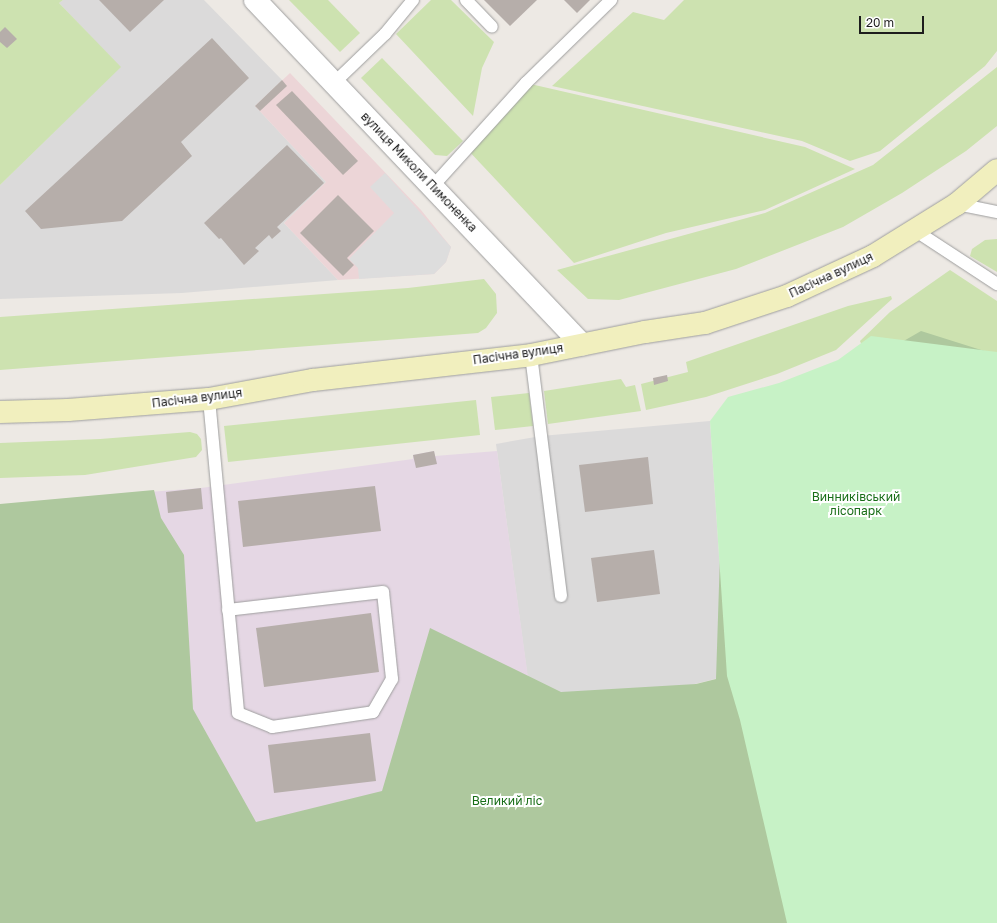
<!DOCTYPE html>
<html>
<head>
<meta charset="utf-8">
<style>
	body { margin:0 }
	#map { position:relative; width:997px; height:923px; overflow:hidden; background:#ede9e4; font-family:"Golos Text",sans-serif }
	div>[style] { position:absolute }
	.residential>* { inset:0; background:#dbdada }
	.commercial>* { inset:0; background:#ecd5d7 }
	.industrial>* { inset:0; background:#e5d7e4 }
	.grass>* { inset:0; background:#cde2b0 }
	.forest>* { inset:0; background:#aec89e }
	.park>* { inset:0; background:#c7f2c6 }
	.parking>* { inset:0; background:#ddd }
	.building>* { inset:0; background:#b6aeaa }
	.roads { filter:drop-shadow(0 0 1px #9e9e9e) drop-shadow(0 0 1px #9e9e9e) }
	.lane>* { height:12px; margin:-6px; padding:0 6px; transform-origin:6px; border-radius:6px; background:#fff }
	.street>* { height:22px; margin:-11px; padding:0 11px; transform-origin:11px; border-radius:11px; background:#fff }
	.secondary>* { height:22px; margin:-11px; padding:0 11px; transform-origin:11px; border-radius:11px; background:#f1efbe }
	span { translate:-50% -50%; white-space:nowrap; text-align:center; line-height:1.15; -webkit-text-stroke:4px #fff; paint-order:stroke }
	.street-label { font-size:12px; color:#1d1d1d }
	.park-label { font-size:12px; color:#196e18 }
	.scale { position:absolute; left:859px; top:16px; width:65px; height:18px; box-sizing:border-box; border:2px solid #1d1d1d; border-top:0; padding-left:5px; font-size:12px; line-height:14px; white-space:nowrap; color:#1d1d1d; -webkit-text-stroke:3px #fff; paint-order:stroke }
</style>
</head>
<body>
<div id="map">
	<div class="residential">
		<i style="clip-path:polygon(63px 0,204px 0,282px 80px,255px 106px,326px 182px,284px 223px,338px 280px,182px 293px,0 299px,0 185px,120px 67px,59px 3px)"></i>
		<i style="clip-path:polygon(710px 421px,727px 676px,534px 724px,496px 444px,541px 436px)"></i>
	</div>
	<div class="commercial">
		<i style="clip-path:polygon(290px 73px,421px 210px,451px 247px,446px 262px,434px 274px,338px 280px,284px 223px,326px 182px,255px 106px)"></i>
	</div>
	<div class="industrial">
		<i style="clip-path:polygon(434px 451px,435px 456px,497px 451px,544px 794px,122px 863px,136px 493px,201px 488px,413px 459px,413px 455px)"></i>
	</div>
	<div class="grass">
		<i style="clip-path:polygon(0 0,63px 0,59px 3px,121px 67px,0 185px)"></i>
		<i style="clip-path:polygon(289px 0,328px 0,360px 33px,340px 52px)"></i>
		<i style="clip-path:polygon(431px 0,451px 0,494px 42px,482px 68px,473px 116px,396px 34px)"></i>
		<i style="clip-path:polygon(684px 0,997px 0,997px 51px,985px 66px,880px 151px,850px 161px,802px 141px,552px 86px,633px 12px,664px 20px)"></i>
		<i style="clip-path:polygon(382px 58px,463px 141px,447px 156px,435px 155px,361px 78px)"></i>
		<i style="clip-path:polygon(997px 67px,997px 126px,966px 151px,902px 193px,843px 227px,736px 269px,619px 300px,588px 299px,557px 270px,765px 213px,873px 165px)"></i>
		<i style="clip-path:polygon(526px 83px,805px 147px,855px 169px,765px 210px,666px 233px,574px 263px,466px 148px)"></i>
		<i style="clip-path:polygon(997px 239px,997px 272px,970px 256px,972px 249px,985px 240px)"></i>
		<i style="clip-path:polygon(950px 270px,997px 301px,997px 355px,869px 361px,860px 341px,890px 312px)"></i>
		<i style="clip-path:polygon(484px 279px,496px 294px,497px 313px,486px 328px,478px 333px,0 370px,0 317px,408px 288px)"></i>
		<i style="clip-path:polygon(891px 296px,892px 299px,836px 350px,777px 374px,706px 397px,646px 410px,641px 384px,688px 372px,686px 362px,848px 306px)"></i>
		<i style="clip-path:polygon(621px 379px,626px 387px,635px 385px,641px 411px,548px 424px,544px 391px)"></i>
		<i style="clip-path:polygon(529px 393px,533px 426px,495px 430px,491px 397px)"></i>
		<i style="clip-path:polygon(476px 400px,480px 435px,228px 462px,224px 426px)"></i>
		<i style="clip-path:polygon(190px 432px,197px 434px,201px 439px,202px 450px,196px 457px,85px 475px,0 478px,0 443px,100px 439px)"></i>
	</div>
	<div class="forest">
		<i style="clip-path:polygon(921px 331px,997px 355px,997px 923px,0 923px,0 504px,154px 490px,161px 518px,184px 555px,193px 709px,256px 822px,382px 791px,430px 628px,561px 692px,696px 684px,716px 679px,724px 430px,869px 361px)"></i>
	</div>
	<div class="park">
		<i style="clip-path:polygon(871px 336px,997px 352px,997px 923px,787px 923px,740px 720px,727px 676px,710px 421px,728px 397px,779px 383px,838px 360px)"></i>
	</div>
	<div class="parking">
		<i style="clip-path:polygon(385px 173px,451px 247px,446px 262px,434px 274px,359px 279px,358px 268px,349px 259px,394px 213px,370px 187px)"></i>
	</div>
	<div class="building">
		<i style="clip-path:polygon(99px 0,164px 0,130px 32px)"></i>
		<i style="clip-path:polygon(484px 0,537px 0,510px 26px)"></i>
		<i style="clip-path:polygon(564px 0,590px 0,577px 13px)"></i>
		<i style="clip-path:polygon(5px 27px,17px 39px,7px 48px,0 42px,0 32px)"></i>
		<i style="clip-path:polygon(212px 38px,249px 78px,181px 142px,192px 156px,122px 221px,41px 229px,25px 211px)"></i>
		<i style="clip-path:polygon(282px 80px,287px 86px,260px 111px,255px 106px)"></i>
		<i style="clip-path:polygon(292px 91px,358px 161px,343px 175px,276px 105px)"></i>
		<i style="clip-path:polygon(287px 145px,324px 183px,277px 227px,281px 231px,272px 239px,269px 235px,255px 248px,259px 251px,244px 265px,221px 238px,219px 239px,204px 223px)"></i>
		<i style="clip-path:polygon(338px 195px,374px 231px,347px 258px,354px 265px,343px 276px,300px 233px)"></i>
		<i style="clip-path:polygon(667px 375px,668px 381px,654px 385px,653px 378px)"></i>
		<i style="clip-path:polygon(434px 451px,437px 464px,416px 468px,413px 455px)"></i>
		<i style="clip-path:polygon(648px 457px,653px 504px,585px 512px,579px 465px)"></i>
		<i style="clip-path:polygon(375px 486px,381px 531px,243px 547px,238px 501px)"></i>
		<i style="clip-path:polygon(201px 488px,203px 509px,168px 513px,166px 492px)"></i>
		<i style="clip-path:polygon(654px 550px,660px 594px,597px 602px,591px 558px)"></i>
		<i style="clip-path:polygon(371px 613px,379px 672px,264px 687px,256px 628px)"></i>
		<i style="clip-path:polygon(370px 733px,376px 781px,274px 793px,268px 745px)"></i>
	</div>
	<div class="roads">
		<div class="lane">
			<i style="left:466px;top:0;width:37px;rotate:46deg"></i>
			<i style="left:334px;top:83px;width:71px;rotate:-43.9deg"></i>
			<i style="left:385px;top:34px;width:44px;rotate:-50.5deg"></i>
			<i style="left:433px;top:186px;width:139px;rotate:-47.9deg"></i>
			<i style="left:526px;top:83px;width:119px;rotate:-44.3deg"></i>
			<i style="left:957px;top:204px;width:41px;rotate:11.3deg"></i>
			<i style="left:916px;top:231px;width:97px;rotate:33.2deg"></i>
			<i style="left:531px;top:355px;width:243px;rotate:82.9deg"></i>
			<i style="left:209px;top:399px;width:315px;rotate:84.7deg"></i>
			<i style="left:238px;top:713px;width:37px;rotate:22deg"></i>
			<i style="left:272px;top:727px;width:102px;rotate:-8.4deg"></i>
			<i style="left:373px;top:712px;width:38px;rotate:-60deg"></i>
			<i style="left:392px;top:679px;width:87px;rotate:-95.9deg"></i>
			<i style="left:383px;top:592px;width:156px;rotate:173.4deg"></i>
		</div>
		<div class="street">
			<i style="left:255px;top:0;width:475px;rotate:46.5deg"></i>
		</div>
		<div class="secondary">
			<i style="left:0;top:412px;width:68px;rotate:-1.7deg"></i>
			<i style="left:68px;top:410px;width:141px;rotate:-4.5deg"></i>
			<i style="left:209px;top:399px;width:106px;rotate:-10.4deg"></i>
			<i style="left:313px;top:380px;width:219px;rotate:-6.5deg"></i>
			<i style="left:531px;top:355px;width:116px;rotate:-11.4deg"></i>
			<i style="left:645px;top:332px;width:61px;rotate:-8.5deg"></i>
			<i style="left:705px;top:323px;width:86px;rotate:-18.2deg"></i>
			<i style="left:787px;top:296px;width:95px;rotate:-24.9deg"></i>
			<i style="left:873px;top:256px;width:99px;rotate:-31.8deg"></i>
			<i style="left:957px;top:204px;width:52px;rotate:-40.4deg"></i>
		</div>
	</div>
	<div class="street-label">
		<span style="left:419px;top:172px;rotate:46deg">вулиця Миколи Пимоненка</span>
		<span style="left:831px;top:275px;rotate:-25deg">Пасічна вулиця</span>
		<span style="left:518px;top:354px;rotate:-8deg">Пасічна вулиця</span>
		<span style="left:197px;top:398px;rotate:-7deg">Пасічна вулиця</span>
	</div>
	<div class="park-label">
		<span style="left:856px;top:504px">Винниківський<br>лісопарк</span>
		<span style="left:507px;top:801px">Великий ліс</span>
	</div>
	<div class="scale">20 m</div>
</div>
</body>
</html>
